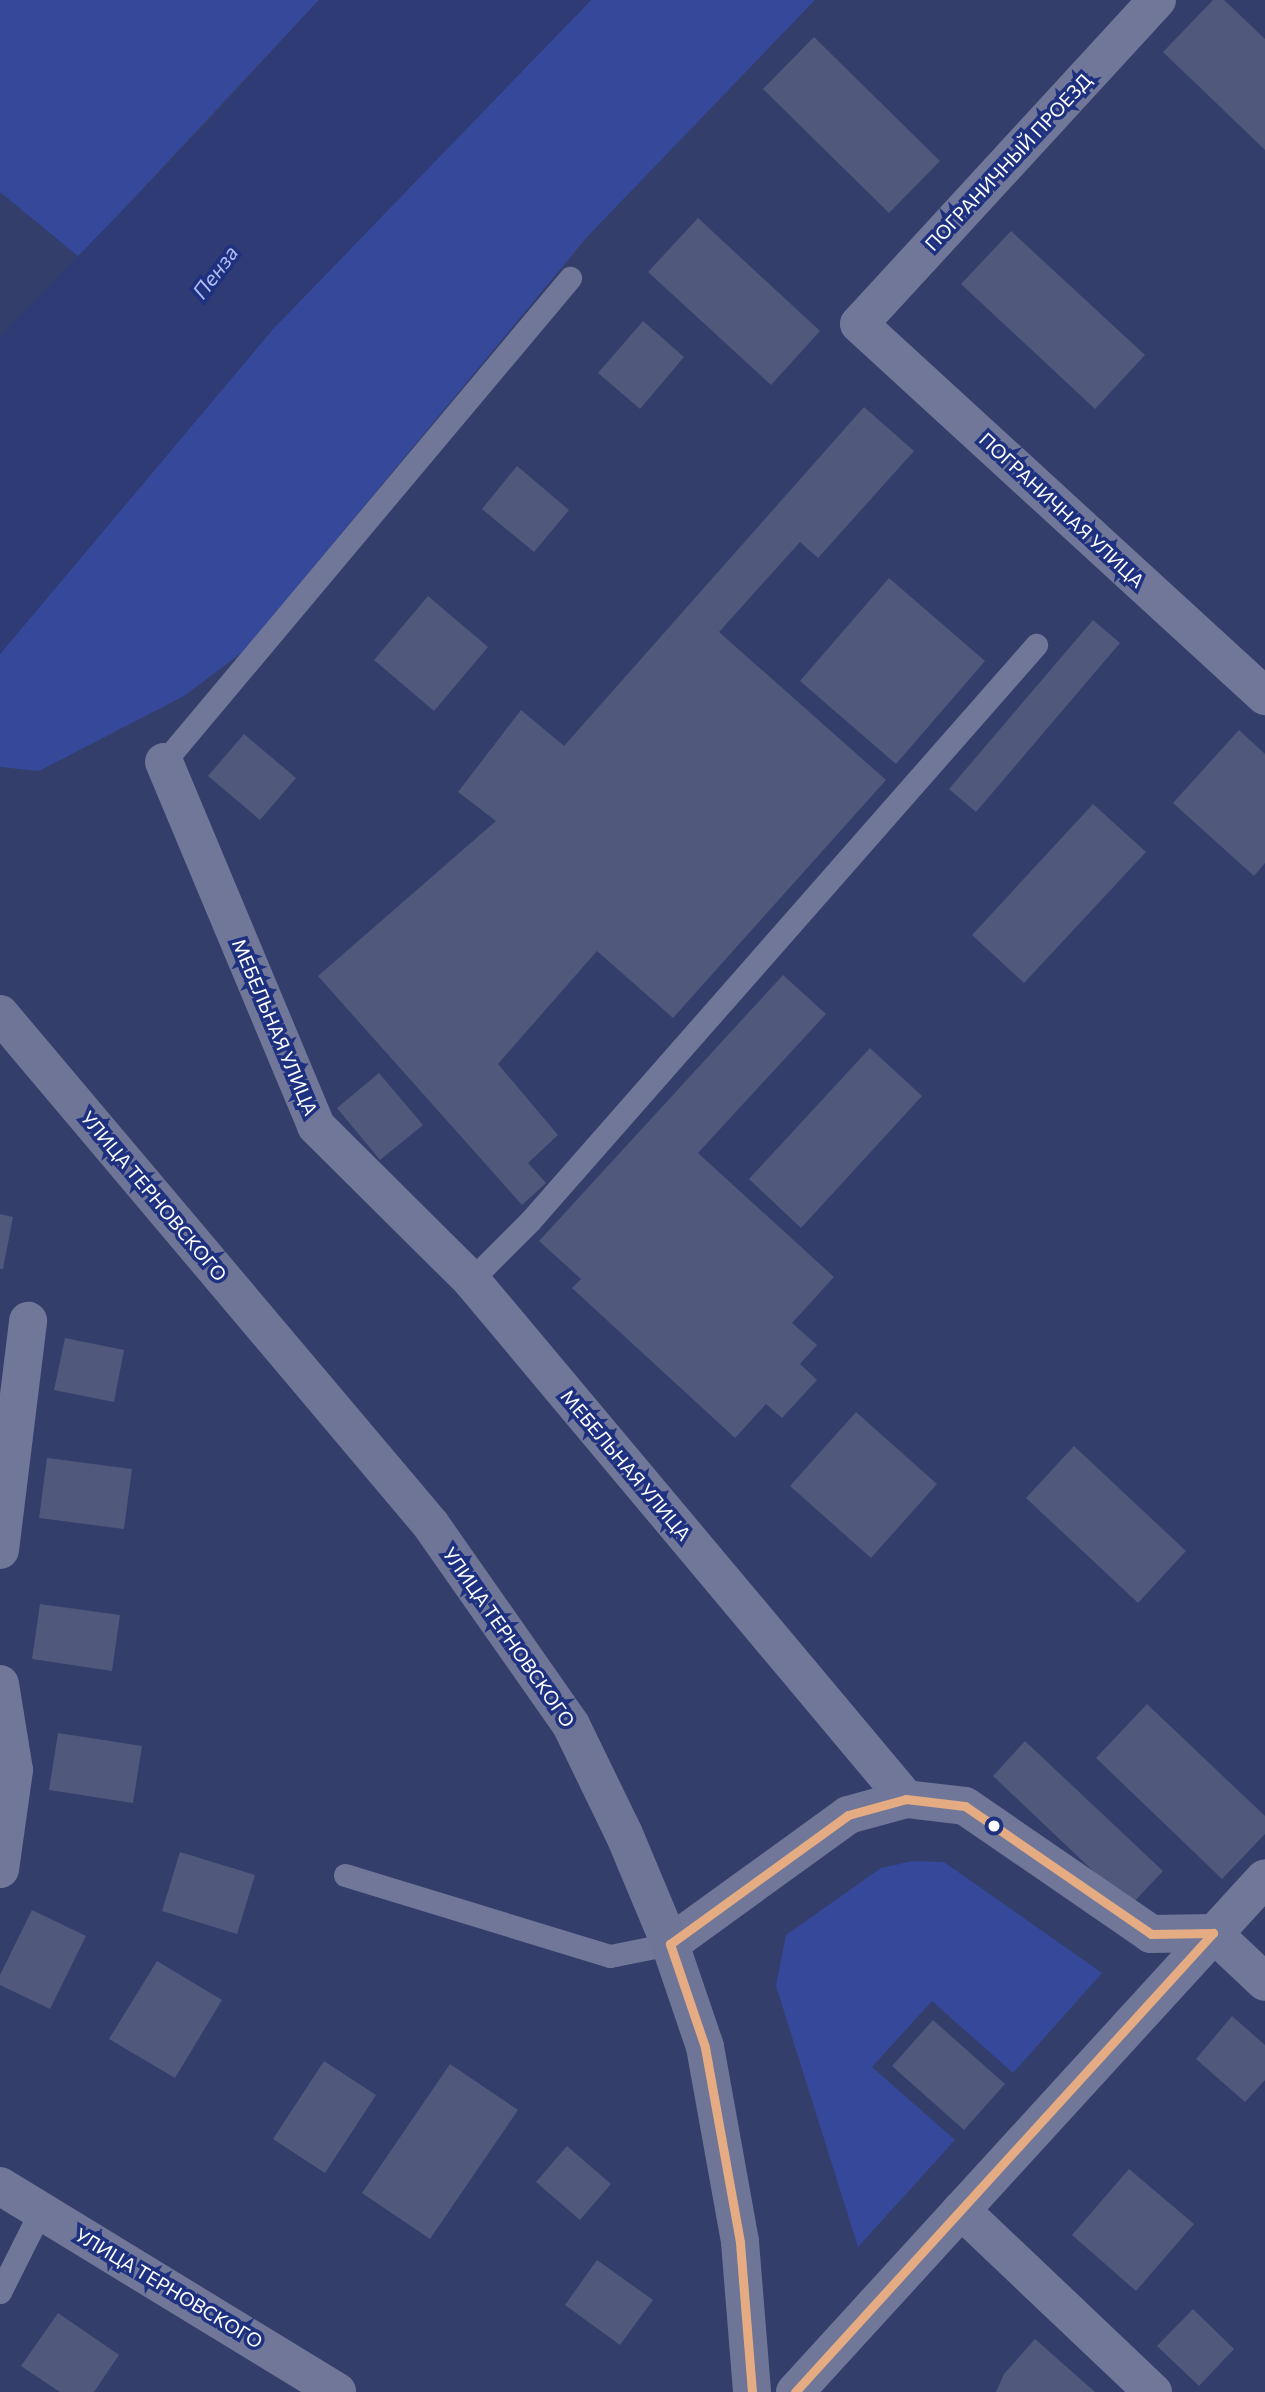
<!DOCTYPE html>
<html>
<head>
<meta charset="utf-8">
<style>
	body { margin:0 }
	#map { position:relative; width:1265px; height:2392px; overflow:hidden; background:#343e6a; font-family:Commissioner,sans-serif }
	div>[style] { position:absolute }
	.green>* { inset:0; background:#354899 }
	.water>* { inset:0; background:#2e3b75 }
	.building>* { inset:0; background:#50587c }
	.service>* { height:23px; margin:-11.5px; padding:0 11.5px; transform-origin:11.5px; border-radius:11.5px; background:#707798 }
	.minor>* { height:38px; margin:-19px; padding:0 19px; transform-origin:19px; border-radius:19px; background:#707798 }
	.primary>* { height:38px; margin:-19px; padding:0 19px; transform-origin:19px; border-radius:19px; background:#6f7596 }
	.bus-1>* { height:9px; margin:-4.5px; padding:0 4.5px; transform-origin:4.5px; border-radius:4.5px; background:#e5ac83 }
	.dots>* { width:19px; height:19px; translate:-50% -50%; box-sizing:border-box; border:4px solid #1e3180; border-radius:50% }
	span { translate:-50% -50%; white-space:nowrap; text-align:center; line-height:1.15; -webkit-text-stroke:7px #1e3180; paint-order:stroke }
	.street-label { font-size:19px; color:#fff }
	.water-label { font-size:21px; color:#aebcf0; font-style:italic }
</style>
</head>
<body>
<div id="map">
	<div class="green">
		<i style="clip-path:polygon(0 0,319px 0,79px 257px,0 192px)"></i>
		<i style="clip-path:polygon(591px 0,815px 0,587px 237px,244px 651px,184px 696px,39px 771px,0 767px,0 654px,273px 329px)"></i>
		<i style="clip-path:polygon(913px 1861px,944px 1862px,1102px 1973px,1013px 2073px,932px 2001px,872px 2067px,955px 2140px,858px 2247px,776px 1986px,786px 1935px,881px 1868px)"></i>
	</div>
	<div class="water">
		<i style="clip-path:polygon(319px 0,591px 0,273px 329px,0 654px,0 336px,201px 130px)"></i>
	</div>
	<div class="building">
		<i style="clip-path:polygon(1213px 0,1224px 0,1265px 39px,1265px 150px,1163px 52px)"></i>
		<i style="clip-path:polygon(814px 37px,940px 161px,889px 213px,763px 89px)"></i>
		<i style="clip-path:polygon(698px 218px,820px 331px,771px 385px,648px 272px)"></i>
		<i style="clip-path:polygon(1011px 231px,1145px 355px,1095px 409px,961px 284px)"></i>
		<i style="clip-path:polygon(643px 321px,684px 357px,640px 409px,598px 373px)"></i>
		<i style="clip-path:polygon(864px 407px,914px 451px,818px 558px,800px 542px,719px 632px,886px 780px,673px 1018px,597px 951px,498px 1064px,558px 1135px,528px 1163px,546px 1183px,522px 1205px,318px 976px,496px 821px,458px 792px,521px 710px,564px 746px)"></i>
		<i style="clip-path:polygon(517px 466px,569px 510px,534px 552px,482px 509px)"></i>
		<i style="clip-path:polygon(889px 578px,985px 661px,896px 764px,800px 681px)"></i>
		<i style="clip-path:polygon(428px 596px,488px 647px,434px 711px,374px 660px)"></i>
		<i style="clip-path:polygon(1093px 620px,1120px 643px,976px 812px,949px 789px)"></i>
		<i style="clip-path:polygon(1239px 730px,1265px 754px,1265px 863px,1254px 876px,1173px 803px)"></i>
		<i style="clip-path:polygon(244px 734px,296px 778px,260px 820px,208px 776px)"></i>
		<i style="clip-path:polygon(1093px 804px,1146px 852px,1024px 983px,972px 935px)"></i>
		<i style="clip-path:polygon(783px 975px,826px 1014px,698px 1153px,834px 1277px,792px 1323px,817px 1345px,800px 1364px,817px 1380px,782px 1418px,766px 1404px,735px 1438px,572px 1288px,581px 1279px,539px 1241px)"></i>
		<i style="clip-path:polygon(870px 1048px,922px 1096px,801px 1228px,749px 1179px)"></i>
		<i style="clip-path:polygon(379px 1073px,423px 1125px,380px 1160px,337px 1108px)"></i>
		<i style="clip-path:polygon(0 1214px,13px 1217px,3px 1269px,0 1269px)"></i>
		<i style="clip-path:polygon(65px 1338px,124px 1350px,114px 1402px,54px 1390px)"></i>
		<i style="clip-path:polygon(856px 1412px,937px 1484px,871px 1558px,790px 1486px)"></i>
		<i style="clip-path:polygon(1074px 1446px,1186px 1551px,1138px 1603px,1026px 1498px)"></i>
		<i style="clip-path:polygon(47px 1458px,132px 1469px,124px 1529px,39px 1518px)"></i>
		<i style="clip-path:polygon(40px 1604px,120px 1615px,112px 1671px,32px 1659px)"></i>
		<i style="clip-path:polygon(1147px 1704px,1265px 1816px,1265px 1834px,1222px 1879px,1096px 1758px)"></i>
		<i style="clip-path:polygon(58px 1733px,142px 1746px,133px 1803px,49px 1790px)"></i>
		<i style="clip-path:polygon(1025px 1741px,1163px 1871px,1130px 1906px,993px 1776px)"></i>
		<i style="clip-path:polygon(180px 1852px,255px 1875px,237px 1934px,162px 1911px)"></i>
		<i style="clip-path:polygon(32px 1910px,86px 1936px,50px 2009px,0 1985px,0 1975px)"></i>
		<i style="clip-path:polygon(157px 1961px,222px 2000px,175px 2078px,109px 2039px)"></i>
		<i style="clip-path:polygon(1232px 2016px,1265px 2045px,1265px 2080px,1245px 2102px,1196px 2059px)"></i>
		<i style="clip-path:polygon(933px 2020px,1005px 2084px,964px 2130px,892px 2066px)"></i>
		<i style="clip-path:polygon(324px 2061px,376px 2095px,325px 2173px,273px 2139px)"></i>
		<i style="clip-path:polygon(450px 2064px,518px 2110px,430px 2239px,362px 2193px)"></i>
		<i style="clip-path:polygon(567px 2146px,611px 2184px,580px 2220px,536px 2182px)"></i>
		<i style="clip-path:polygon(1129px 2169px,1194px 2224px,1136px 2291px,1072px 2235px)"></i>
		<i style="clip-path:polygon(597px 2260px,653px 2300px,620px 2345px,565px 2305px)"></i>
		<i style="clip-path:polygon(1193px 2309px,1234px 2349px,1199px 2386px,1157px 2346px)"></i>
		<i style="clip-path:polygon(58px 2313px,119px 2355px,94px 2392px,60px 2392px,21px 2366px)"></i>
		<i style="clip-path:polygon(1035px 2339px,1095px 2392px,996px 2392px,1004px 2374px)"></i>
	</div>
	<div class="service">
		<i style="left:164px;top:762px;width:632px;rotate:-50.01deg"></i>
		<i style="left:471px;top:1280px;width:83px;rotate:-45deg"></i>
		<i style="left:530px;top:1221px;width:767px;rotate:-48.7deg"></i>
		<i style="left:345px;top:1875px;width:277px;rotate:17deg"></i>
		<i style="left:610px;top:1956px;width:61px;rotate:-11.3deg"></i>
		<i style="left:0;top:2292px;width:92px;rotate:-63.4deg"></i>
	</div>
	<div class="minor">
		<i style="left:1157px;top:0;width:440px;rotate:132.6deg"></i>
		<i style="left:859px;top:324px;width:551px;rotate:42.5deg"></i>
		<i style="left:164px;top:762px;width:394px;rotate:67.3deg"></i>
		<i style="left:316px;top:1126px;width:218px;rotate:44.8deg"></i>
		<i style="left:471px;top:1280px;width:677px;rotate:50.03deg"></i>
		<i style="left:0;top:1550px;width:231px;rotate:-83deg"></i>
		<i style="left:0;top:1684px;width:87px;rotate:80.8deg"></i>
		<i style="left:14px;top:1770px;width:100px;rotate:98deg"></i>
		<i style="left:670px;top:1944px;width:220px;rotate:-35.9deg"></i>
		<i style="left:848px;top:1815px;width:60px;rotate:-15.4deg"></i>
		<i style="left:906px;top:1799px;width:59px;rotate:6.8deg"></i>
		<i style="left:965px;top:1806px;width:226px;rotate:34.5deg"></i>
		<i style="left:1151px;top:1934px;width:62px;rotate:-0.9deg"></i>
		<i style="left:1213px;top:1933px;width:71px;rotate:43.3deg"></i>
		<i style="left:0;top:2186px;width:395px;rotate:31.4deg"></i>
		<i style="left:961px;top:2210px;width:265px;rotate:43.5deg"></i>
		<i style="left:795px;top:2392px;width:696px;rotate:-47.56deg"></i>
	</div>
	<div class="primary">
		<i style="left:0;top:1014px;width:668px;rotate:49.85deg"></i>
		<i style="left:431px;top:1525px;width:244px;rotate:55deg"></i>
		<i style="left:571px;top:1725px;width:121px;rotate:64.1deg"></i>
		<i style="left:624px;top:1834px;width:119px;rotate:67.3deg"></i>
		<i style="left:670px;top:1944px;width:109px;rotate:71.2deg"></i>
		<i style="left:705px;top:2047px;width:198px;rotate:79.8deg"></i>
		<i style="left:740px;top:2242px;width:150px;rotate:85.4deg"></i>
	</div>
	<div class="bus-1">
		<i style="left:752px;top:2392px;width:150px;rotate:-94.6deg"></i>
		<i style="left:740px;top:2242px;width:198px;rotate:-100.2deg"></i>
		<i style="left:705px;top:2047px;width:109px;rotate:-108.8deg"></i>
		<i style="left:670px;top:1944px;width:220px;rotate:-35.9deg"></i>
		<i style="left:848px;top:1815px;width:60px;rotate:-15.4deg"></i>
		<i style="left:906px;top:1799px;width:59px;rotate:6.8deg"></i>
		<i style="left:965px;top:1806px;width:226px;rotate:34.5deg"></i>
		<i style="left:1151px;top:1934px;width:62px;rotate:-0.9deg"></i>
		<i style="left:795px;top:2392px;width:621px;rotate:-47.68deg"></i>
	</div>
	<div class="dots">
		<i style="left:994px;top:1826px;background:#fff"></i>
	</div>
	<div class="street-label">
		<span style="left:1008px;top:162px;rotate:-47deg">ПОГРАНИЧНЫЙ ПРОЕЗД</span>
		<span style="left:1062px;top:510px;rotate:43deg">ПОГРАНИЧНАЯ УЛИЦА</span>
		<span style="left:275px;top:1027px;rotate:67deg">МЕБЕЛЬНАЯ УЛИЦА</span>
		<span style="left:154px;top:1196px;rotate:50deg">УЛИЦА ТЕРНОВСКОГО</span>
		<span style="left:626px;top:1465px;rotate:50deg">МЕБЕЛЬНАЯ УЛИЦА</span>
		<span style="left:509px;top:1637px;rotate:55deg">УЛИЦА ТЕРНОВСКОГО</span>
		<span style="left:169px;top:2288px;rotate:31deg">УЛИЦА ТЕРНОВСКОГО</span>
	</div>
	<div class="water-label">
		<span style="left:215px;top:272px;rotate:-53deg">Пенза</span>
	</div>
</div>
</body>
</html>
